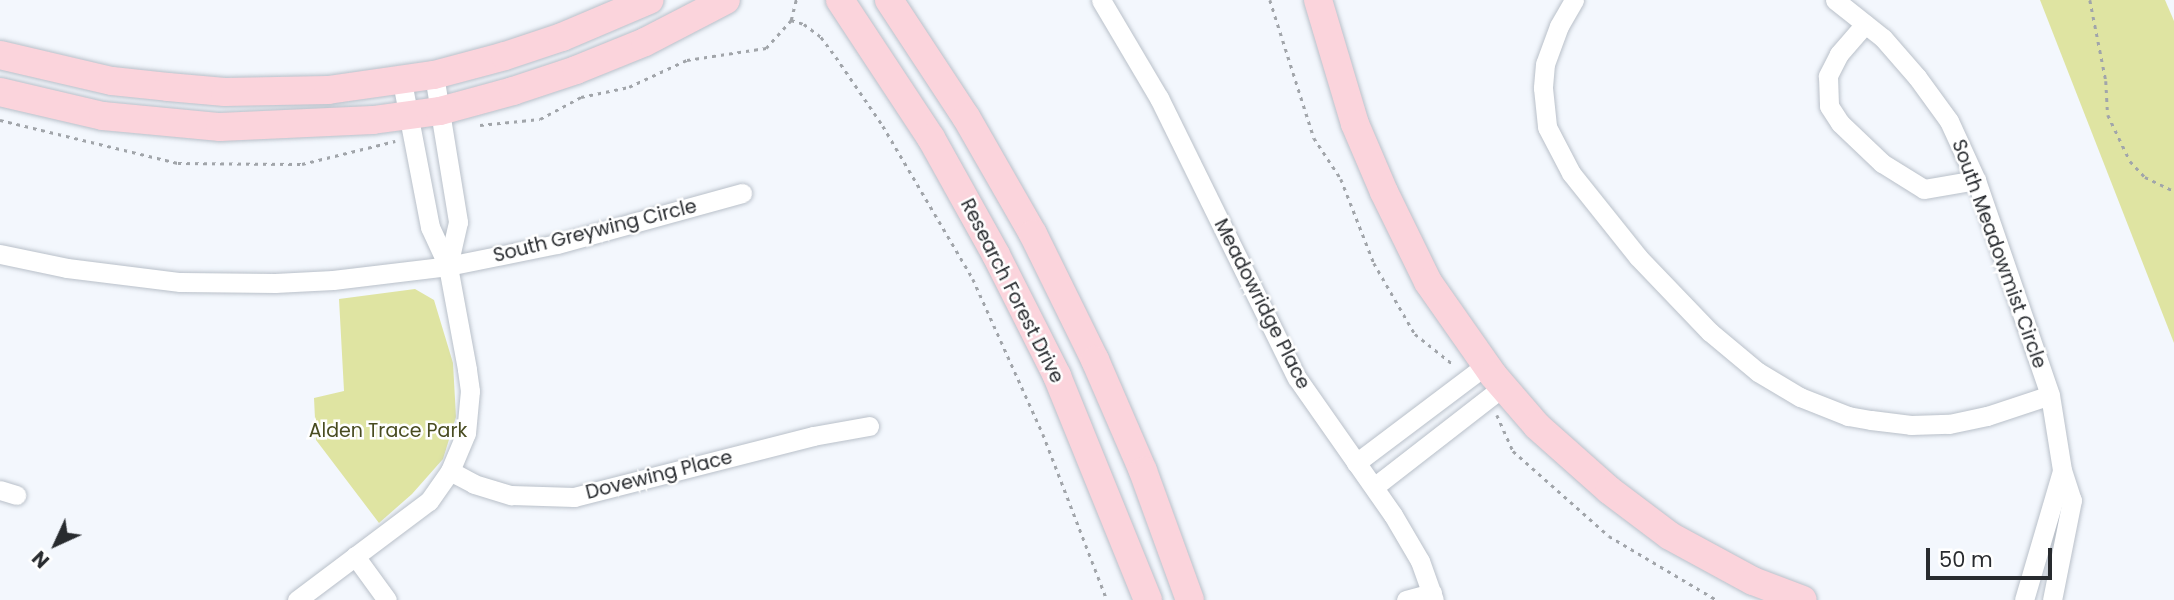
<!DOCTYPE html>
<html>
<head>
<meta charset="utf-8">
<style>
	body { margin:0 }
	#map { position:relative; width:2174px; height:600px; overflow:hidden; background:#f3f7fd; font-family:Poppins,sans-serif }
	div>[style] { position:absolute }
	.green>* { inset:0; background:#dfe4a2 }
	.path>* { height:2.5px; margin-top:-1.25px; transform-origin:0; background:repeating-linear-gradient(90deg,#a1a5aa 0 3.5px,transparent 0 8.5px) }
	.roads { filter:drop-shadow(0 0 2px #b9c0c9) drop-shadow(0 0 2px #b9c0c9) }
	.street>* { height:19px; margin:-9.5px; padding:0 9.5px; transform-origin:9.5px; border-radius:9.5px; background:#fff }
	.secondary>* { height:28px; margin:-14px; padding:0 14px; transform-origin:14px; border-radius:14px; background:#fbd4dc }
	span { translate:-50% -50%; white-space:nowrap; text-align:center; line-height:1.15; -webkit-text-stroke:5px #fff; paint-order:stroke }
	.street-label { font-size:19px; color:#282b2f }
	.park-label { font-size:19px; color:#494c21 }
	.north { position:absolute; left:21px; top:509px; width:70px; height:70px; -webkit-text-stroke:5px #fff; paint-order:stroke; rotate:225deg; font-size:19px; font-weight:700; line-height:28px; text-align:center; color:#282b2f }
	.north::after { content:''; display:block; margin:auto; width:24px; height:32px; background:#282b2f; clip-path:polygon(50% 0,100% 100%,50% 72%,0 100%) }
	.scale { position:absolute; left:1926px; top:548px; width:126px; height:32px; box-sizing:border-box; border:4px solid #282b2f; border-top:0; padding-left:9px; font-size:21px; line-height:24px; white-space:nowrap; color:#282b2f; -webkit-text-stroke:5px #fff; paint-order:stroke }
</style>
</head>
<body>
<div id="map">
	<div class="green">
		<i style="clip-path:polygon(2040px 0,2165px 0,2174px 21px,2174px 343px)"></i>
		<i style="clip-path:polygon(415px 289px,434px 300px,453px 363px,456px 417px,443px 459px,412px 494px,379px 523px,316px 440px,314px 398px,344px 391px,339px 299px)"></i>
	</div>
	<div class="path">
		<i style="left:1270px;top:0;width:145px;rotate:72.3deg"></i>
		<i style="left:1314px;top:138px;width:49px;rotate:56.6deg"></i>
		<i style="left:1341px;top:179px;width:90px;rotate:68.6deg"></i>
		<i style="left:1374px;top:263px;width:82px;rotate:60deg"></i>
		<i style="left:1415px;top:334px;width:50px;rotate:38.5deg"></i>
		<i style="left:2090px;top:0;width:83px;rotate:78.8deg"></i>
		<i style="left:2106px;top:81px;width:34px;rotate:87deg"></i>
		<i style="left:2108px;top:115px;width:51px;rotate:64.4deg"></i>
		<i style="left:2130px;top:161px;width:22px;rotate:47deg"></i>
		<i style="left:2145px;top:177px;width:32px;rotate:26deg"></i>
		<i style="left:791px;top:20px;width:14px;rotate:17deg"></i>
		<i style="left:804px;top:24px;width:21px;rotate:37deg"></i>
		<i style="left:821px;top:37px;width:25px;rotate:53deg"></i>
		<i style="left:836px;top:57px;width:83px;rotate:55.7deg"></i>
		<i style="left:883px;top:126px;width:178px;rotate:59.5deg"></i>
		<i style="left:973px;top:279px;width:170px;rotate:65.7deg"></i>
		<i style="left:1043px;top:434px;width:178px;rotate:68.9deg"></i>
		<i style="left:0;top:120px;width:183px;rotate:13.6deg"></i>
		<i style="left:178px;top:163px;width:124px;rotate:0.5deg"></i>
		<i style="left:302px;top:164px;width:96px;rotate:-13.9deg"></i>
		<i style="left:480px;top:125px;width:60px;rotate:-5.7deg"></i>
		<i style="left:540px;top:119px;width:47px;rotate:-28.2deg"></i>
		<i style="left:581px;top:97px;width:49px;rotate:-11.8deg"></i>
		<i style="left:629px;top:87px;width:64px;rotate:-25deg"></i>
		<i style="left:687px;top:60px;width:80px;rotate:-8.6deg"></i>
		<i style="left:766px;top:48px;width:38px;rotate:-48deg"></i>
		<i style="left:791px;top:20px;width:21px;rotate:-76deg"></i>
		<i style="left:1497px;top:415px;width:39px;rotate:66deg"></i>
		<i style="left:1513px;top:451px;width:128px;rotate:41.5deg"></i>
		<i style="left:1609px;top:536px;width:126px;rotate:30.7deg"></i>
	</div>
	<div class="roads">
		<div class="street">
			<i style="left:1101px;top:0;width:114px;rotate:59.4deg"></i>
			<i style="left:1159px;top:98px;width:312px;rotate:63.8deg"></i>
			<i style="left:1297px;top:378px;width:167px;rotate:55deg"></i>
			<i style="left:1393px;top:515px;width:53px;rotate:59.6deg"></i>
			<i style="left:1420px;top:561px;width:41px;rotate:70.3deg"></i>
			<i style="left:1574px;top:0;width:30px;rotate:120deg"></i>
			<i style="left:1559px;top:26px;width:40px;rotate:110.2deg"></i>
			<i style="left:1545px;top:64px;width:24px;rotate:95deg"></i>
			<i style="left:1543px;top:88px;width:39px;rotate:84deg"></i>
			<i style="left:1547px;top:127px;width:52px;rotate:62.4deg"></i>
			<i style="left:1571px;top:173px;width:107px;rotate:51.4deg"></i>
			<i style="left:1638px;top:257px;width:104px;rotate:46.2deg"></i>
			<i style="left:1710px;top:332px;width:62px;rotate:39.8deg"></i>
			<i style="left:1758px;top:372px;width:49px;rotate:30.8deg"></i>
			<i style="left:1800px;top:397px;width:52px;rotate:21.6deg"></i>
			<i style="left:1848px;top:416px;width:23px;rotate:10deg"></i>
			<i style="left:1871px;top:420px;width:40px;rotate:7.1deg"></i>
			<i style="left:1911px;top:425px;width:38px;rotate:-2deg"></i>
			<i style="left:1949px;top:424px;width:39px;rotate:-12deg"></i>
			<i style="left:1987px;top:416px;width:66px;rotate:-18.4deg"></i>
			<i style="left:1835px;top:0;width:61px;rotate:38.4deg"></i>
			<i style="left:1883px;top:38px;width:52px;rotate:48.9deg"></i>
			<i style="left:1917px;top:77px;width:54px;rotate:54deg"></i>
			<i style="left:1949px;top:121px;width:65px;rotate:65.4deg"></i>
			<i style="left:1976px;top:180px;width:227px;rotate:71deg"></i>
			<i style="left:2050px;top:395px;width:76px;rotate:80.9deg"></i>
			<i style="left:2062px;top:470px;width:32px;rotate:72deg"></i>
			<i style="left:2072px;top:500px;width:102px;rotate:101.3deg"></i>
			<i style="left:1865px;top:24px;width:40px;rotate:131deg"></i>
			<i style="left:1839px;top:54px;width:25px;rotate:117deg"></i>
			<i style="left:1828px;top:76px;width:30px;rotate:88deg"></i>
			<i style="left:1829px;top:106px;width:20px;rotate:57deg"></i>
			<i style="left:1840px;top:123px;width:58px;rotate:43.6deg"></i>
			<i style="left:1882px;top:163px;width:49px;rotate:31.8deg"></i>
			<i style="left:1924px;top:189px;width:53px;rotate:-9.8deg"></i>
			<i style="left:434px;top:75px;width:149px;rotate:80.7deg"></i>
			<i style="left:458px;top:222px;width:45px;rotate:102.8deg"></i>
			<i style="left:0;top:254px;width:68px;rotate:11.8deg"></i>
			<i style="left:67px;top:268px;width:114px;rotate:7.1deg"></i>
			<i style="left:180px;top:282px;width:95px;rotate:0.6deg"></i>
			<i style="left:275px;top:283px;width:58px;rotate:-3deg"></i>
			<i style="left:333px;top:280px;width:116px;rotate:-6.9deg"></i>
			<i style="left:448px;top:266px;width:111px;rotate:-11.4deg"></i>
			<i style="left:557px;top:244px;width:192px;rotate:-15.4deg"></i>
			<i style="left:1356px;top:463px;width:163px;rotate:-37deg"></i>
			<i style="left:450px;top:471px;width:27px;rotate:28deg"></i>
			<i style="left:474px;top:484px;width:39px;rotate:17deg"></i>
			<i style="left:511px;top:495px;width:63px;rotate:1.8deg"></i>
			<i style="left:574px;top:497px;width:247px;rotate:-14.3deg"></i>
			<i style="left:813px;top:436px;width:57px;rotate:-10.1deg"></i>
			<i style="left:1374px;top:487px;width:163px;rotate:-37.8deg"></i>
			<i style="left:0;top:490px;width:17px;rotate:17deg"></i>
			<i style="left:355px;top:556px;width:54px;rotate:54deg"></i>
			<i style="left:297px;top:600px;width:165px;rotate:-36.9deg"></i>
			<i style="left:429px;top:501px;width:37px;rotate:-55deg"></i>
			<i style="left:450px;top:471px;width:41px;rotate:-67.2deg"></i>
			<i style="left:466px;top:433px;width:42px;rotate:-84.6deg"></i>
			<i style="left:470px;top:391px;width:22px;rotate:-98deg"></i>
			<i style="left:467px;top:369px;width:105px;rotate:-100.5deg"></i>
			<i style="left:448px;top:266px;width:43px;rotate:-114.8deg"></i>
			<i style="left:430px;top:227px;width:149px;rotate:-100.9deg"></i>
			<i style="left:1406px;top:600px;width:27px;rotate:-15deg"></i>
			<i style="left:2024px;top:600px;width:134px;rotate:-73.6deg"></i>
		</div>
		<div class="secondary">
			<i style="left:840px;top:0;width:165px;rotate:56.6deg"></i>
			<i style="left:931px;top:138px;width:134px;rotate:60.9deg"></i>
			<i style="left:996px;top:255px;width:136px;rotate:63.2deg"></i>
			<i style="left:1057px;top:376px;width:242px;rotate:67.9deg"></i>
			<i style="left:889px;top:0;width:140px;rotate:56.7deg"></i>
			<i style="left:966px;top:117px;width:135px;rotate:60.2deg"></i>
			<i style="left:1033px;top:234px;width:140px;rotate:63.8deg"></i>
			<i style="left:1095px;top:360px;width:121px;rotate:66.6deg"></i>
			<i style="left:1143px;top:471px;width:137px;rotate:70deg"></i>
			<i style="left:1318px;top:0;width:129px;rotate:73.4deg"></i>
			<i style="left:1355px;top:124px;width:74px;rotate:66.9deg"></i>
			<i style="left:1384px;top:192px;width:100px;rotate:63.9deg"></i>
			<i style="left:1428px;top:282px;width:113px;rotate:55deg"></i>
			<i style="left:1493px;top:375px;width:67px;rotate:49.2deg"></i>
			<i style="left:1537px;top:426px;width:96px;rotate:41.6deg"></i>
			<i style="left:1609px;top:490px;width:76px;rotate:37deg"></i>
			<i style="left:1670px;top:536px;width:94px;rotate:28.5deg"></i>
			<i style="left:1753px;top:581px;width:53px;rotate:20.8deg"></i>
			<i style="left:0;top:55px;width:115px;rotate:13.1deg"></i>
			<i style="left:112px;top:81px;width:56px;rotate:6.1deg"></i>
			<i style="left:168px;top:87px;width:57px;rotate:5deg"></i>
			<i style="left:225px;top:92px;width:103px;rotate:-1.1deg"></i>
			<i style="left:328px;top:90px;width:107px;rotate:-8.1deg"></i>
			<i style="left:434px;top:75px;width:73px;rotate:-15deg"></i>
			<i style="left:505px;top:56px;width:60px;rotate:-18.4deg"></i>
			<i style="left:562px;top:37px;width:95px;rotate:-23deg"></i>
			<i style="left:0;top:92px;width:106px;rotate:13.1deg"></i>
			<i style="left:103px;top:116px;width:118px;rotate:5.4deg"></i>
			<i style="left:220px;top:127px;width:153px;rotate:-2.6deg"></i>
			<i style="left:373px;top:120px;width:68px;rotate:-7.7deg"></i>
			<i style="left:440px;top:111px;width:76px;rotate:-15.3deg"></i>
			<i style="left:513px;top:91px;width:66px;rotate:-18.4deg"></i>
			<i style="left:576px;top:70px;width:74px;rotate:-22.1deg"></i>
			<i style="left:645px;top:42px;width:91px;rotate:-27.4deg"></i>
		</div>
	</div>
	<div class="street-label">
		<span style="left:595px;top:231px;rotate:-14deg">South Greywing Circle</span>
		<span style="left:1999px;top:254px;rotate:70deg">South Meadowmist Circle</span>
		<span style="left:1012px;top:291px;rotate:63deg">Research Forest Drive</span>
		<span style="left:1262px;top:304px;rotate:63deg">Meadowridge Place</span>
		<span style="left:659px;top:475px;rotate:-14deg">Dovewing Place</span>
	</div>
	<div class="park-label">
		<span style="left:388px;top:431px">Alden Trace Park</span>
	</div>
	<div class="north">N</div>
	<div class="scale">50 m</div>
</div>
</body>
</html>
